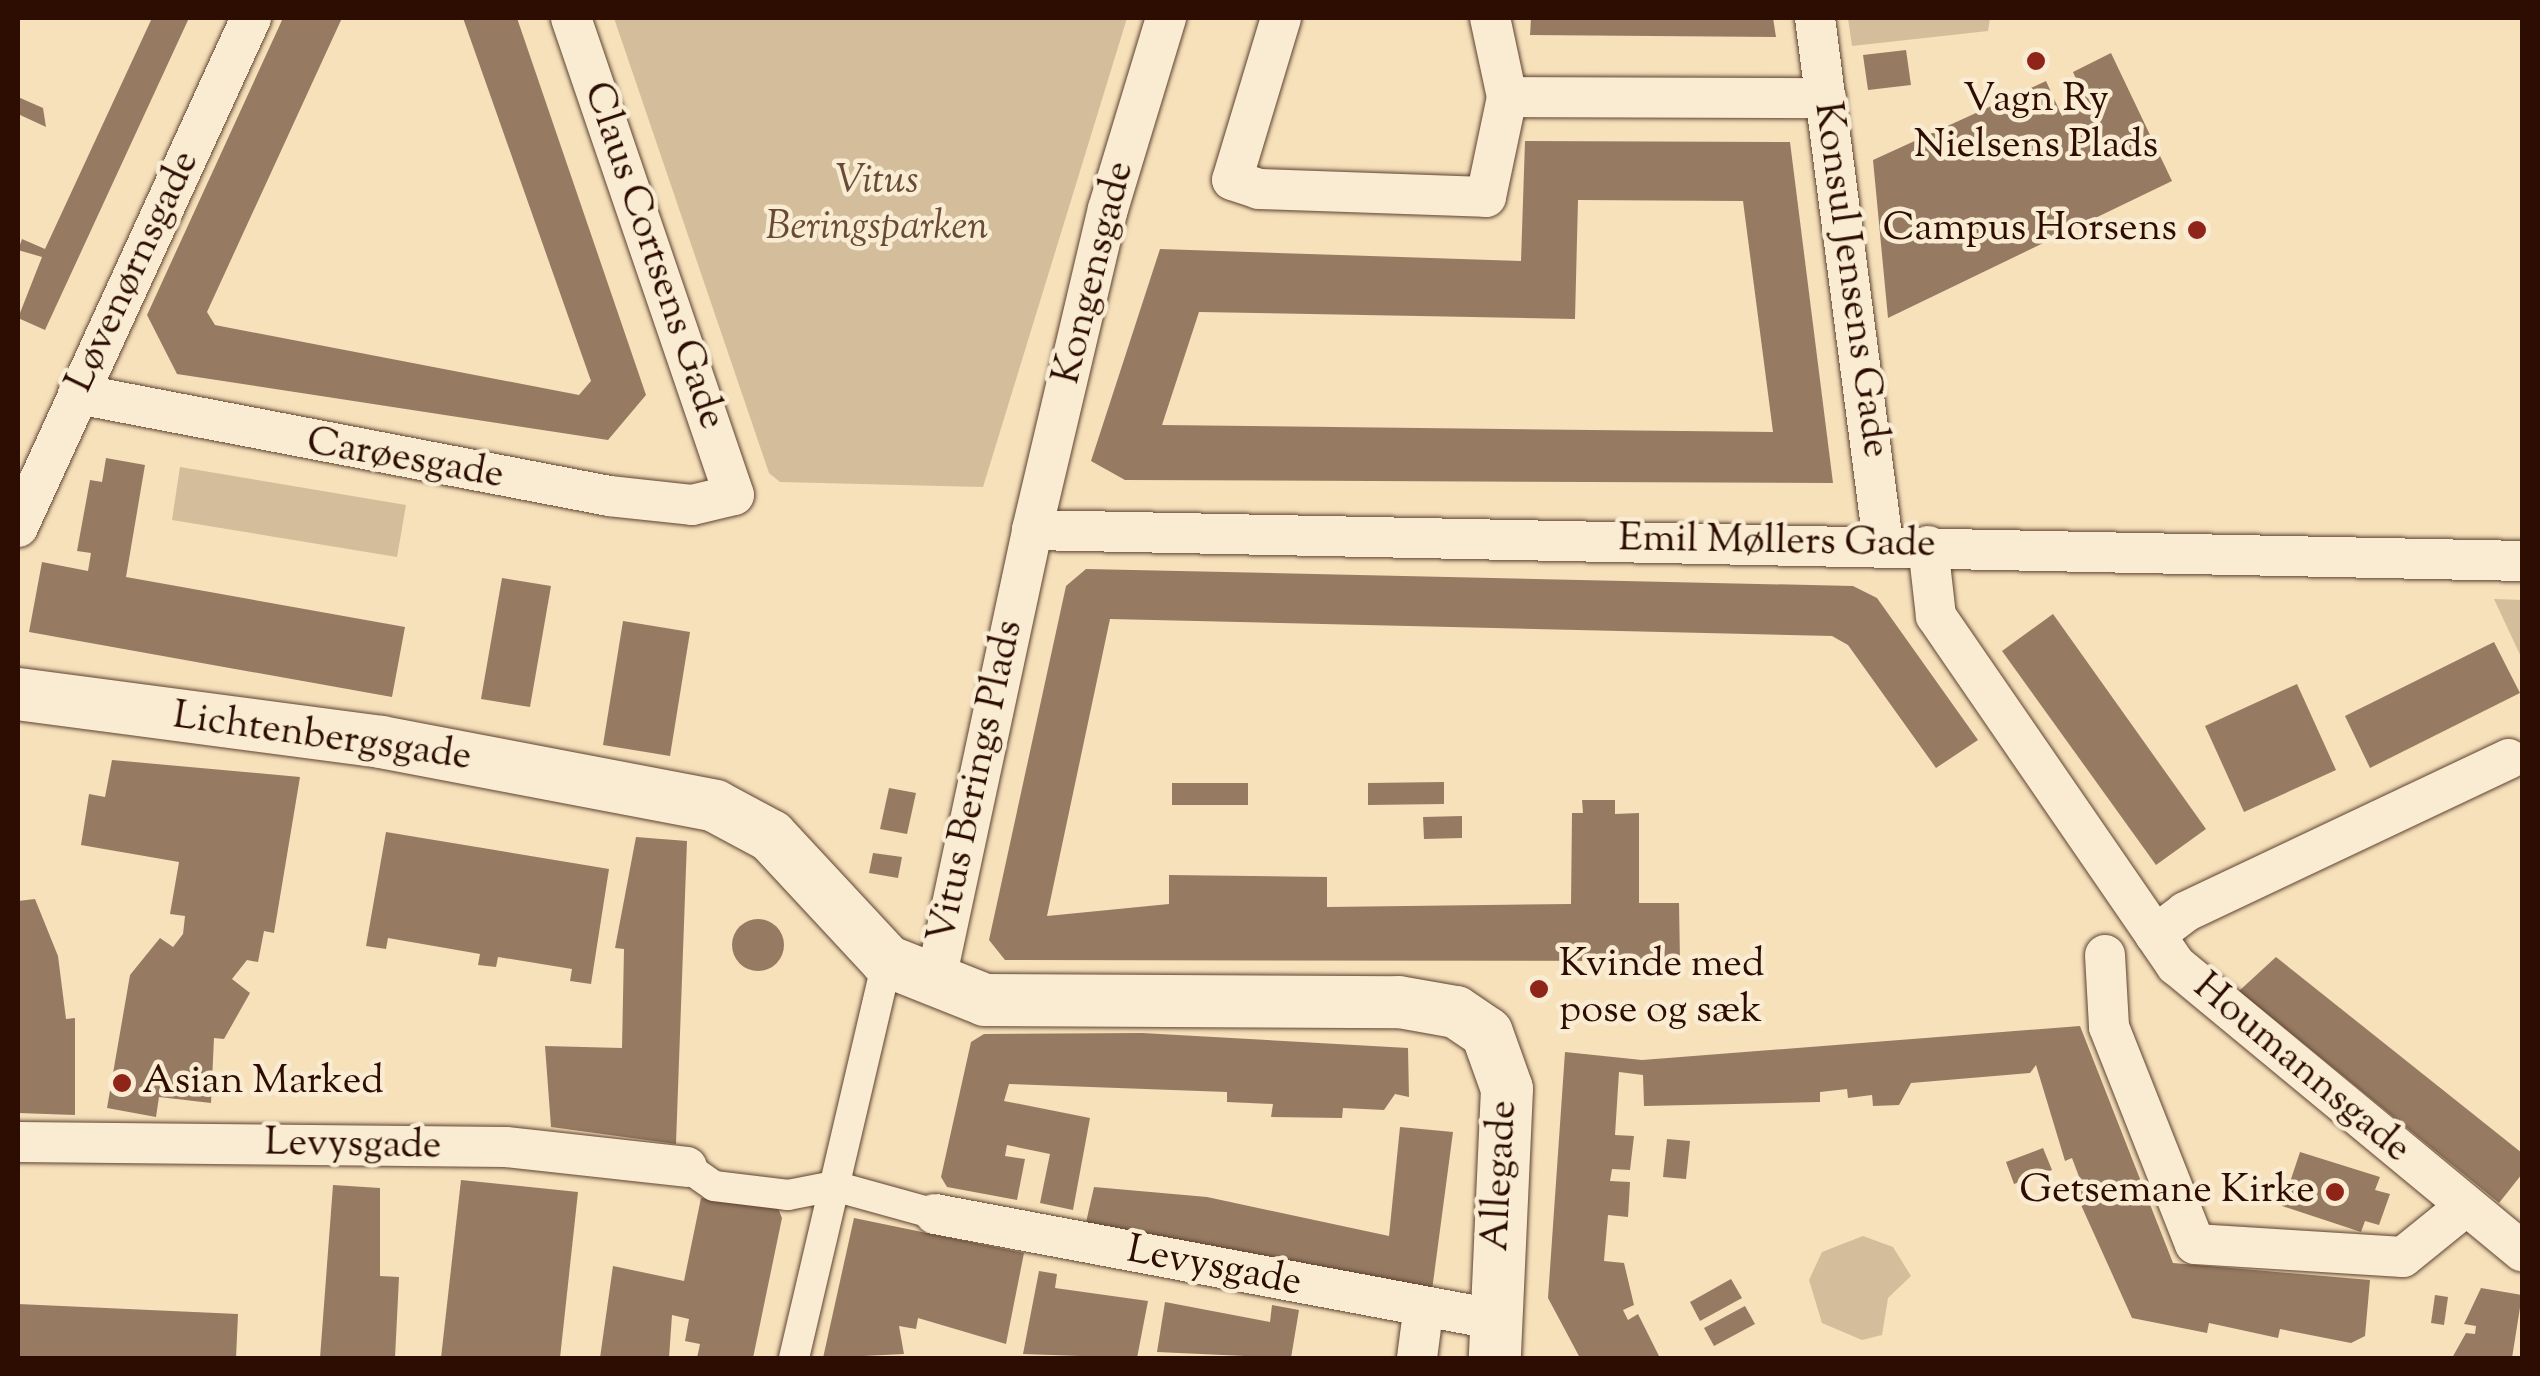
<!DOCTYPE html>
<html>
<head>
<meta charset="utf-8">
<style>
	body { margin:0 }
	#map { position:relative; width:2540px; height:1376px; overflow:hidden; background:#f6e1bb; font-family:"Sorts Mill Goudy",serif }
	div>[style] { position:absolute }
	.green>* { inset:0; background:#d4bd9b }
	.building>* { inset:0; background:#967b62 }
	.round { border-radius:50% }
	.roads { filter:drop-shadow(0 0 2px #5f4230) drop-shadow(0 0 2px #5f4230) }
	.pedestrian>* { height:30px; margin:-15px; padding:0 15px; transform-origin:15px; border-radius:15px; background:#f9ecd3 }
	.minor>* { height:40px; margin:-20px; padding:0 20px; transform-origin:20px; border-radius:20px; background:#f9ecd3 }
	.tertiary>* { height:52px; margin:-26px; padding:0 26px; transform-origin:26px; border-radius:26px; background:#f9ecd3 }
	.dots>* { width:28px; height:28px; translate:-50% -50%; box-sizing:border-box; border:5px solid #f9ecd3; border-radius:50% }
	span { translate:-50% -50%; white-space:nowrap; text-align:center; line-height:1.15; -webkit-text-stroke:9px #f9ecd3; paint-order:stroke }
	.poi-label { font-size:40px; color:#2d0d01 }
	.right { translate:-100% -50%; text-align:right }
	.left { translate:0 -50%; text-align:left }
	.park-label { font-size:40px; color:#674b37; font-style:italic }
	.street-label { font-size:40px; color:#2d0d01 }
	.frame { position:absolute; inset:0; border:20px solid #2d0d01; pointer-events:none }
</style>
</head>
<body>
<div id="map">
	<div class="green">
		<i style="clip-path:polygon(614px 18px,1127px 18px,983px 487px,780px 482px,769px 473px)"></i>
		<i style="clip-path:polygon(1848px 18px,1990px 18px,1988px 31px,1852px 46px)"></i>
		<i style="clip-path:polygon(180px 467px,406px 505px,397px 557px,172px 520px)"></i>
		<i style="clip-path:polygon(2494px 599px,2522px 600px,2522px 659px)"></i>
		<i style="clip-path:polygon(1863px 1236px,1893px 1247px,1911px 1276px,1888px 1298px,1882px 1335px,1862px 1340px,1822px 1323px,1809px 1280px,1822px 1252px)"></i>
	</div>
	<div class="building">
		<i style="clip-path:polygon(152px 18px,189px 18px,45px 330px,18px 318px,42px 257px,18px 250px,22px 239px,45px 249px)"></i>
		<i style="clip-path:polygon(283px 18px,342px 18px,207px 312px,215px 325px,579px 395px,591px 381px,463px 18px,517px 18px,646px 395px,608px 440px,177px 374px,147px 315px)"></i>
		<i style="clip-path:polygon(1531px 18px,1773px 18px,1776px 37px,1530px 35px)"></i>
		<i style="clip-path:polygon(1906px 50px,1911px 85px,1868px 90px,1863px 55px)"></i>
		<i style="clip-path:polygon(2111px 53px,2172px 181px,1888px 318px,1873px 160px,2046px 81px,2062px 116px,2087px 104px,2073px 72px)"></i>
		<i style="clip-path:polygon(18px 97px,43px 108px,46px 127px,18px 114px)"></i>
		<i style="clip-path:polygon(evenodd,1525px 141px,1790px 142px,1833px 483px,1125px 480px,1091px 461px,1160px 249px,1521px 261px,1525px 141px,1578px 200px,1743px 201px,1773px 432px,1162px 425px,1199px 312px,1575px 319px,1578px 200px)"></i>
		<i style="clip-path:polygon(106px 458px,145px 465px,126px 577px,405px 627px,392px 697px,29px 632px,42px 562px,88px 571px,91px 553px,77px 551px,90px 480px,102px 482px)"></i>
		<i style="clip-path:polygon(1086px 569px,1853px 586px,1877px 598px,1978px 740px,1936px 768px,1848px 645px,1832px 636px,1110px 619px,1047px 916px,1169px 904px,1169px 875px,1327px 877px,1327px 907px,1571px 904px,1572px 813px,1583px 813px,1582px 800px,1615px 800px,1615px 814px,1639px 813px,1639px 903px,1679px 903px,1680px 961px,1005px 960px,989px 940px,1066px 586px)"></i>
		<i style="clip-path:polygon(502px 578px,551px 586px,530px 707px,481px 699px)"></i>
		<i style="clip-path:polygon(2053px 614px,2206px 829px,2156px 865px,2002px 651px)"></i>
		<i style="clip-path:polygon(623px 621px,690px 632px,670px 756px,603px 745px)"></i>
		<i style="clip-path:polygon(2494px 642px,2520px 693px,2370px 768px,2345px 716px)"></i>
		<i style="clip-path:polygon(2297px 684px,2336px 770px,2244px 812px,2205px 726px)"></i>
		<i style="clip-path:polygon(112px 760px,300px 777px,274px 933px,264px 931px,258px 962px,247px 960px,232px 979px,250px 993px,224px 1039px,214px 1038px,211px 1103px,159px 1097px,156px 1117px,107px 1108px,130px 975px,160px 938px,173px 947px,183px 934px,185px 916px,170px 914px,179px 862px,81px 845px,89px 794px,105px 797px)"></i>
		<i style="clip-path:polygon(1444px 782px,1444px 804px,1368px 805px,1368px 783px)"></i>
		<i style="clip-path:polygon(1172px 783px,1248px 783px,1248px 805px,1172px 805px)"></i>
		<i style="clip-path:polygon(889px 788px,916px 793px,907px 834px,880px 829px)"></i>
		<i style="clip-path:polygon(1462px 816px,1462px 838px,1424px 839px,1423px 817px)"></i>
		<i style="clip-path:polygon(386px 832px,609px 869px,591px 984px,570px 981px,572px 969px,498px 957px,496px 967px,478px 965px,480px 954px,388px 938px,386px 949px,366px 946px)"></i>
		<i style="clip-path:polygon(636px 837px,687px 841px,676px 1144px,551px 1127px,545px 1046px,622px 1048px,624px 949px,615px 948px)"></i>
		<i style="clip-path:polygon(873px 853px,902px 857px,898px 878px,869px 873px)"></i>
		<i style="clip-path:polygon(35px 899px,58px 956px,66px 1019px,75px 1018px,75px 1115px,18px 1113px,18px 901px)"></i>
		<i class="round" style="left:732px;top:919px;width:52px;height:52px"></i>
		<i style="clip-path:polygon(2276px 957px,2522px 1153px,2522px 1174px,2499px 1203px,2239px 991px)"></i>
		<i style="clip-path:polygon(2080px 1026px,2173px 1263px,2370px 1280px,2365px 1336px,2351px 1343px,2280px 1329px,2278px 1338px,2209px 1323px,2207px 1333px,2132px 1318px,2072px 1185px,2081px 1182px,2072px 1158px,2065px 1161px,2036px 1065px,2030px 1073px,1911px 1083px,1899px 1105px,1873px 1106px,1872px 1095px,1848px 1098px,1847px 1089px,1820px 1092px,1820px 1102px,1644px 1106px,1643px 1075px,1619px 1072px,1615px 1135px,1634px 1136px,1630px 1170px,1612px 1169px,1610px 1181px,1630px 1182px,1628px 1217px,1608px 1215px,1604px 1261px,1624px 1263px,1634px 1305px,1623px 1310px,1628px 1320px,1638px 1314px,1660px 1358px,1580px 1358px,1548px 1298px,1565px 1052px,1642px 1060px)"></i>
		<i style="clip-path:polygon(1142px 1033px,1408px 1048px,1409px 1097px,1395px 1094px,1384px 1110px,1343px 1108px,1342px 1118px,1271px 1117px,1273px 1104px,1227px 1102px,1227px 1092px,1009px 1084px,1004px 1101px,1090px 1118px,1073px 1210px,1040px 1203px,1050px 1154px,1007px 1145px,1005px 1156px,1025px 1159px,1017px 1200px,947px 1187px,941px 1177px,971px 1042px,984px 1034px)"></i>
		<i style="clip-path:polygon(1400px 1127px,1453px 1132px,1431px 1298px,1085px 1227px,1094px 1187px,1207px 1197px,1389px 1236px)"></i>
		<i style="clip-path:polygon(1667px 1139px,1690px 1141px,1686px 1179px,1663px 1177px)"></i>
		<i style="clip-path:polygon(2043px 1148px,2052px 1170px,2014px 1184px,2006px 1162px)"></i>
		<i style="clip-path:polygon(2300px 1152px,2380px 1177px,2375px 1190px,2390px 1194px,2379px 1225px,2365px 1221px,2361px 1232px,2282px 1206px)"></i>
		<i style="clip-path:polygon(461px 1180px,578px 1192px,560px 1358px,441px 1358px)"></i>
		<i style="clip-path:polygon(333px 1185px,380px 1188px,380px 1276px,399px 1277px,395px 1358px,320px 1358px)"></i>
		<i style="clip-path:polygon(701px 1198px,778px 1208px,782px 1218px,753px 1358px,697px 1358px,700px 1344px,685px 1341px,689px 1319px,672px 1315px,669px 1358px,600px 1358px,613px 1266px,684px 1281px)"></i>
		<i style="clip-path:polygon(854px 1218px,1024px 1253px,1006px 1344px,918px 1318px,916px 1329px,899px 1326px,904px 1354px,823px 1358px)"></i>
		<i style="clip-path:polygon(1039px 1271px,1057px 1274px,1055px 1288px,1148px 1301px,1137px 1358px,1023px 1354px)"></i>
		<i style="clip-path:polygon(1731px 1279px,1742px 1298px,1700px 1321px,1690px 1302px)"></i>
		<i style="clip-path:polygon(2481px 1288px,2522px 1295px,2512px 1358px,2452px 1358px,2466px 1333px,2475px 1334px,2476px 1326px,2464px 1324px)"></i>
		<i style="clip-path:polygon(2435px 1295px,2448px 1297px,2444px 1325px,2431px 1323px)"></i>
		<i style="clip-path:polygon(1165px 1302px,1270px 1322px,1272px 1305px,1299px 1310px,1291px 1358px,1157px 1352px)"></i>
		<i style="clip-path:polygon(18px 1304px,238px 1314px,236px 1358px,18px 1358px)"></i>
		<i style="clip-path:polygon(1745px 1306px,1755px 1324px,1714px 1346px,1704px 1328px)"></i>
	</div>
	<div class="roads">
		<div class="pedestrian">
			<i style="left:687px;top:1167px;width:33px;rotate:35deg"></i>
			<i style="left:714px;top:1186px;width:75px;rotate:6.9deg"></i>
			<i style="left:788px;top:1195px;width:47px;rotate:-11.1deg"></i>
			<i style="left:834px;top:1186px;width:105px;rotate:15.5deg"></i>
			<i style="left:794px;top:1358px;width:408px;rotate:-76.8deg"></i>
		</div>
		<div class="minor">
			<i style="left:1281px;top:18px;width:169px;rotate:106.8deg"></i>
			<i style="left:1232px;top:180px;width:28px;rotate:18deg"></i>
			<i style="left:1259px;top:189px;width:227px;rotate:2deg"></i>
			<i style="left:1486px;top:197px;width:102px;rotate:-78.1deg"></i>
			<i style="left:1507px;top:97px;width:81px;rotate:-102.1deg"></i>
			<i style="left:1815px;top:18px;width:529px;rotate:82.62deg"></i>
			<i style="left:1507px;top:97px;width:319px;rotate:0.2deg"></i>
			<i style="left:78px;top:394px;width:541px;rotate:10.87deg"></i>
			<i style="left:609px;top:496px;width:83px;rotate:6.2deg"></i>
			<i style="left:692px;top:505px;width:43px;rotate:-13.4deg"></i>
			<i style="left:734px;top:495px;width:504px;rotate:-108.87deg"></i>
			<i style="left:18px;top:527px;width:560px;rotate:-65.4deg"></i>
			<i style="left:1032px;top:530px;width:1490px;rotate:1.19deg"></i>
			<i style="left:1928px;top:546px;width:70px;rotate:83.5deg"></i>
			<i style="left:1936px;top:616px;width:424px;rotate:55.5deg"></i>
			<i style="left:2176px;top:965px;width:449px;rotate:39.6deg"></i>
			<i style="left:2155px;top:935px;width:38px;rotate:-37deg"></i>
			<i style="left:2185px;top:912px;width:358px;rotate:-25.3deg"></i>
			<i style="left:2105px;top:955px;width:72px;rotate:86.8deg"></i>
			<i style="left:2109px;top:1027px;width:233px;rotate:68.4deg"></i>
			<i style="left:2195px;top:1244px;width:208px;rotate:3.6deg"></i>
			<i style="left:2403px;top:1257px;width:81px;rotate:-39deg"></i>
			<i style="left:935px;top:984px;width:464px;rotate:-77.9deg"></i>
			<i style="left:1032px;top:530px;width:330px;rotate:-76.7deg"></i>
			<i style="left:1108px;top:209px;width:200px;rotate:-73.1deg"></i>
			<i style="left:18px;top:1142px;width:488px;rotate:0.6deg"></i>
			<i style="left:506px;top:1147px;width:182px;rotate:6.3deg"></i>
			<i style="left:935px;top:1214px;width:568px;rotate:10.66deg"></i>
			<i style="left:1417px;top:1358px;width:46px;rotate:-82.6deg"></i>
		</div>
		<div class="tertiary">
			<i style="left:18px;top:694px;width:366px;rotate:7.5deg"></i>
			<i style="left:381px;top:742px;width:340px;rotate:10.8deg"></i>
			<i style="left:715px;top:806px;width:64px;rotate:28.2deg"></i>
			<i style="left:771px;top:836px;width:171px;rotate:47.1deg"></i>
			<i style="left:887px;top:961px;width:105px;rotate:21.7deg"></i>
			<i style="left:985px;top:1000px;width:414px;rotate:0.3deg"></i>
			<i style="left:1399px;top:1002px;width:58px;rotate:10deg"></i>
			<i style="left:1456px;top:1012px;width:37px;rotate:34deg"></i>
			<i style="left:1487px;top:1033px;width:59px;rotate:70.3deg"></i>
			<i style="left:1507px;top:1089px;width:269px;rotate:92.6deg"></i>
		</div>
	</div>
	<div class="dots">
		<i style="left:2036px;top:61px;background:#8f2418"></i>
		<i style="left:2197px;top:230px;background:#8f2418"></i>
		<i style="left:1539px;top:989px;background:#8f2418"></i>
		<i style="left:122px;top:1083px;background:#8f2418"></i>
		<i style="left:2335px;top:1192px;background:#8f2418"></i>
	</div>
	<div class="poi-label">
		<span style="left:2036px;top:124px">Vagn Ry<br>Nielsens Plads</span>
		<span class="right" style="left:2177px;top:230px">Campus Horsens</span>
		<span class="left" style="left:1559px;top:989px">Kvinde med<br>pose og sæk</span>
		<span class="left" style="left:142px;top:1083px">Asian Marked</span>
		<span class="right" style="left:2315px;top:1192px">Getsemane Kirke</span>
	</div>
	<div class="park-label">
		<span style="left:877px;top:206px">Vitus<br>Beringsparken</span>
	</div>
	<div class="street-label">
		<span style="left:653px;top:256px;rotate:71deg">Claus Cortsens Gade</span>
		<span style="left:134px;top:272px;rotate:-65deg">Løvenørnsgade</span>
		<span style="left:1095px;top:273px;rotate:-76deg">Kongensgade</span>
		<span style="left:1850px;top:280px;rotate:82deg">Konsul Jensens Gade</span>
		<span style="left:405px;top:460px;rotate:10deg">Carøesgade</span>
		<span style="left:1777px;top:543px;rotate:1deg">Emil Møllers Gade</span>
		<span style="left:322px;top:738px;rotate:8deg">Lichtenbergsgade</span>
		<span style="left:977px;top:782px;rotate:-78deg">Vitus Berings Plads</span>
		<span style="left:2301px;top:1069px;rotate:40deg">Houmannsgade</span>
		<span style="left:353px;top:1146px;rotate:1deg">Levysgade</span>
		<span style="left:1501px;top:1176px;rotate:-87deg">Allegade</span>
		<span style="left:1214px;top:1268px;rotate:11deg">Levysgade</span>
	</div>
	<div class="frame"></div>
</div>
</body>
</html>
